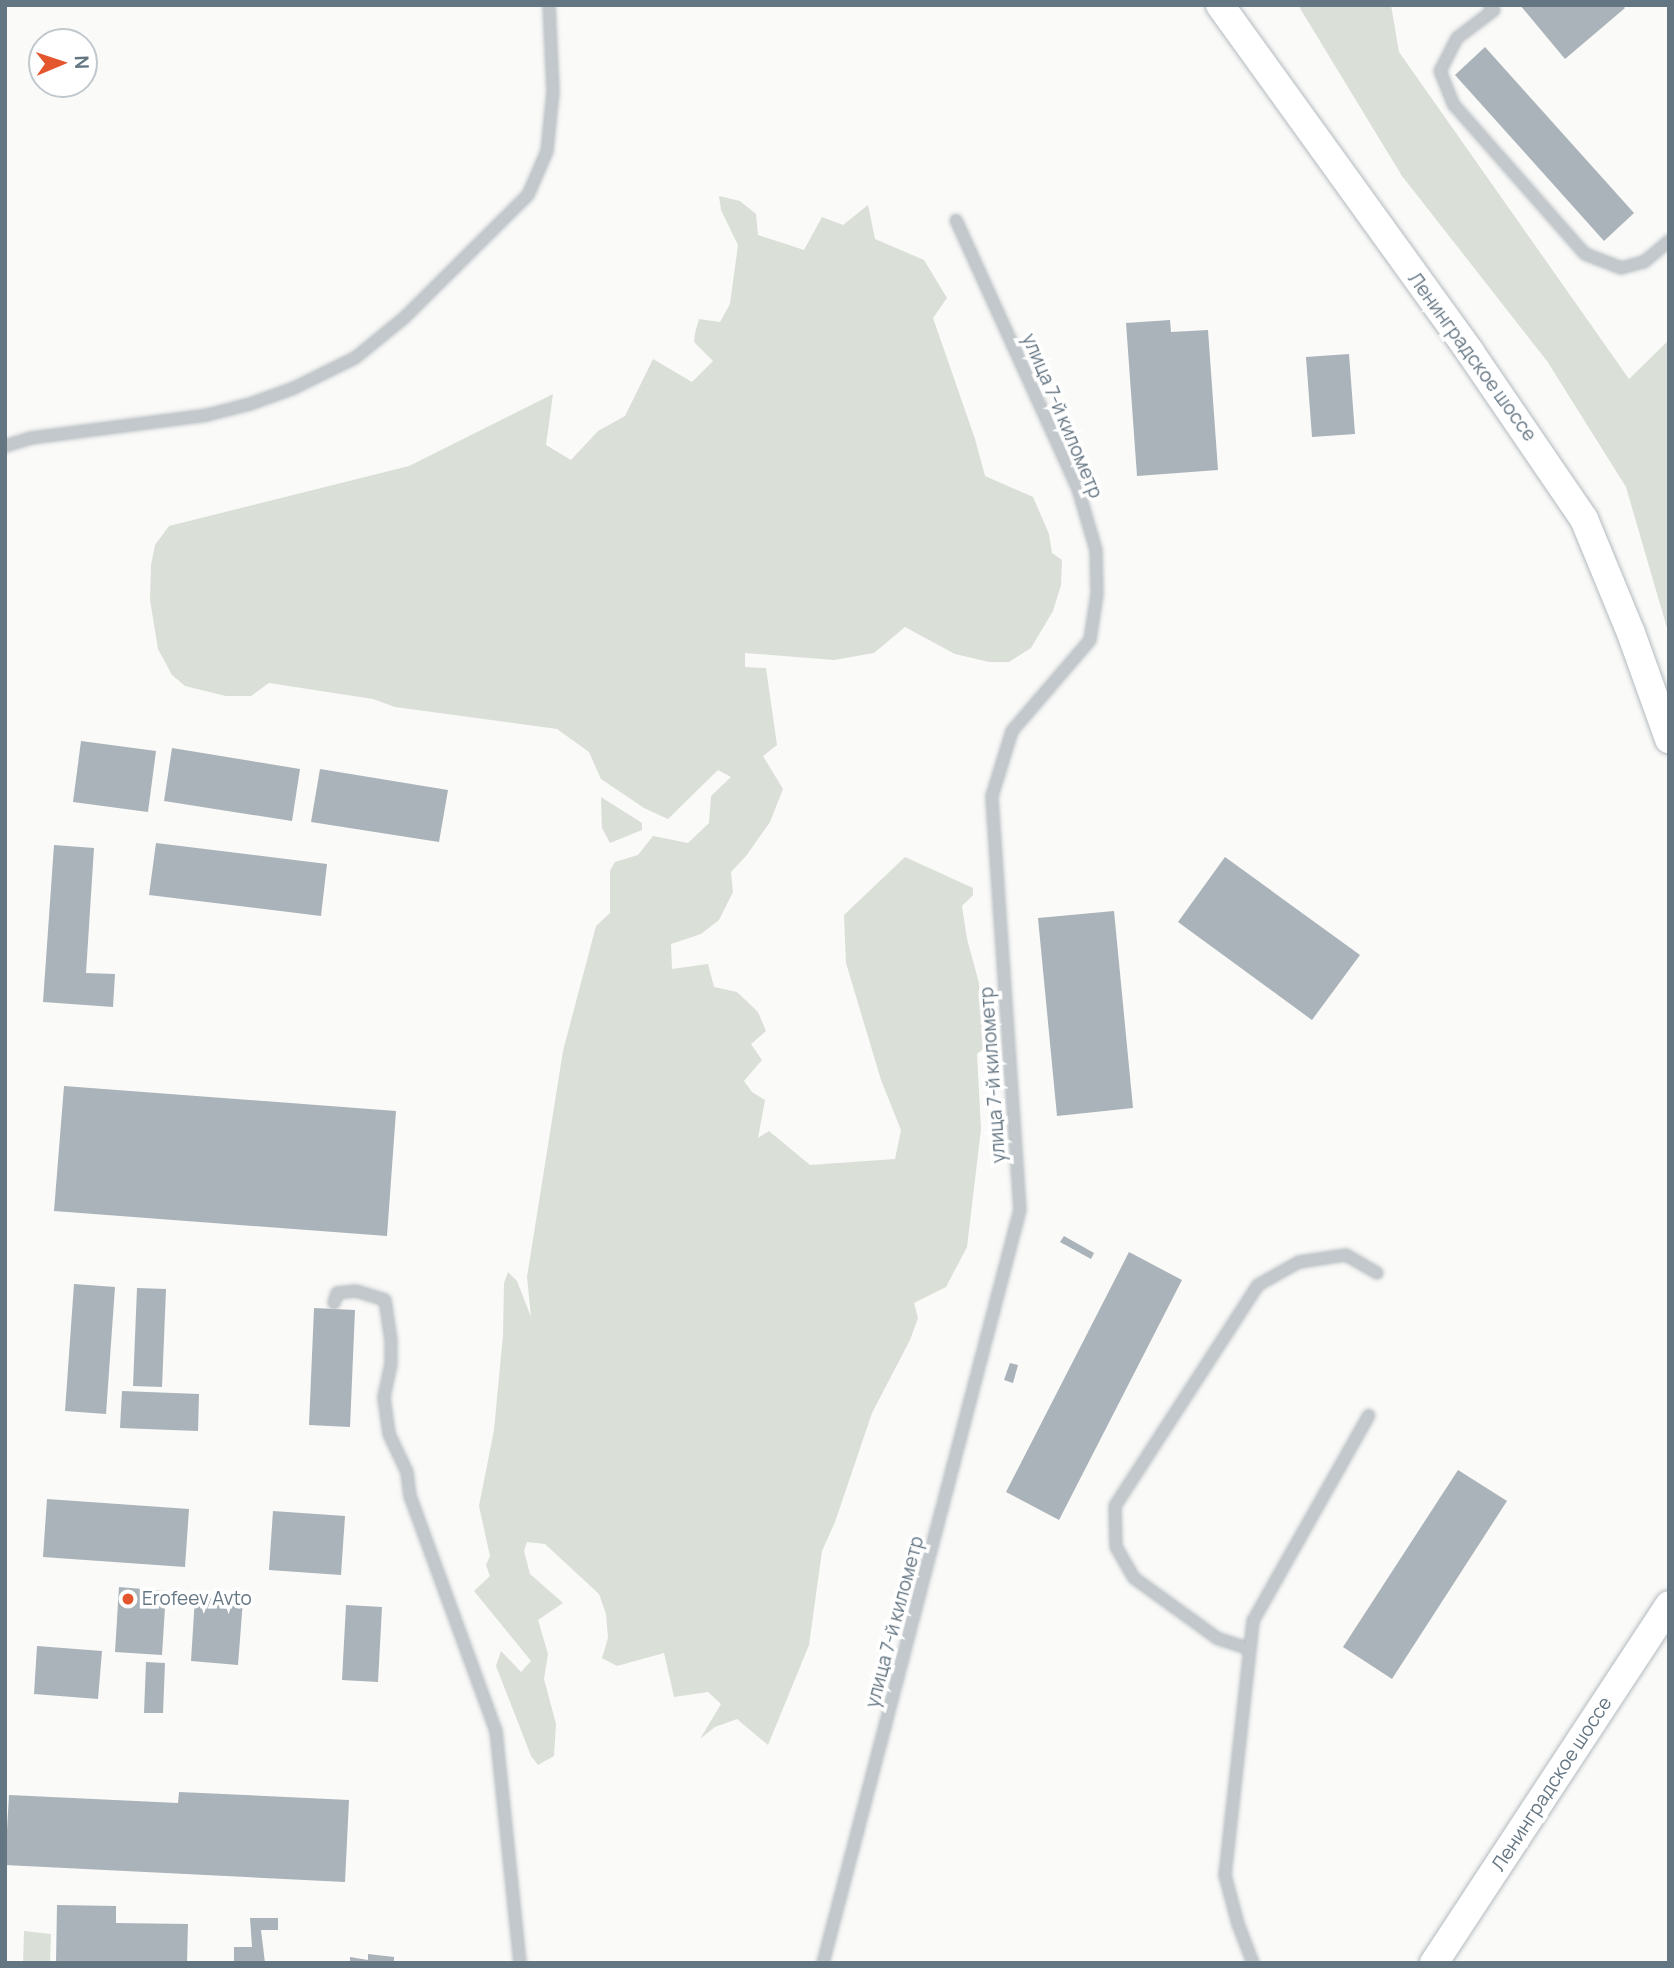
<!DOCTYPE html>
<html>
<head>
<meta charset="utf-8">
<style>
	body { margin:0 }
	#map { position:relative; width:1674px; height:1968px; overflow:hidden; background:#fafaf8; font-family:Manrope,sans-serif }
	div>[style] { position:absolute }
	.green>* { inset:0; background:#dadfd7 }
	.building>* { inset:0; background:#aab3b9 }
	.roads { filter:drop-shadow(0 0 2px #b3babf) drop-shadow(0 0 2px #b3babf) }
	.service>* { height:10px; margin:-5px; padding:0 5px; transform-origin:5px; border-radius:5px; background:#c3c8cc }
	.secondary>* { height:28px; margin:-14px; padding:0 14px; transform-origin:14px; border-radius:14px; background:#fff }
	.dots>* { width:19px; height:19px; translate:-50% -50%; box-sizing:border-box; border:4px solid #fff; border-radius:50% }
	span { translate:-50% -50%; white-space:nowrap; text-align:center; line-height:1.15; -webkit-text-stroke:7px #fff; paint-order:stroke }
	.street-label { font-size:19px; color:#657683 }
	.poi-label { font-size:19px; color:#657683 }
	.left { translate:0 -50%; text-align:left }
	.frame { position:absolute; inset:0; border:7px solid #657683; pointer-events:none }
	.north { position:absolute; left:28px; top:28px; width:70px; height:70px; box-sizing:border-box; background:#fff; border:2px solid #c1c8cd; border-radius:50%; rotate:88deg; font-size:19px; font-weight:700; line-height:28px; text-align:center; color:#657683 }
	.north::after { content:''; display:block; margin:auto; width:24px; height:32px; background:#e4572e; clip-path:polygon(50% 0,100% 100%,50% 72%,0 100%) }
</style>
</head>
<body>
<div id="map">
	<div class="green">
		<i style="clip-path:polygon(1298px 5px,1391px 5px,1399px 52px,1629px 379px,1669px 340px,1669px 635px,1626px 487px,1547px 361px,1402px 176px)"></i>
		<i style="clip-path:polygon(719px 196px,740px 201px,756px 214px,758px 235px,804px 250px,822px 217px,843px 225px,868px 205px,875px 239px,924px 260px,947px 298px,933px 318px,975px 439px,985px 476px,1033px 497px,1049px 534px,1052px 553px,1062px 560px,1061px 585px,1053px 611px,1031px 648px,1009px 662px,989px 662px,955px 654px,905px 627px,874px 653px,834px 660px,745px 653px,745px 667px,766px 668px,777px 745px,763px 756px,783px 789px,770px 822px,746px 856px,731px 872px,733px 892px,719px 920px,701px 934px,671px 944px,672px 969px,708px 964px,714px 987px,737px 992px,758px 1012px,766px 1031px,751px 1044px,762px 1060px,744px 1081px,752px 1092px,765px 1100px,758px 1138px,769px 1131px,810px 1165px,895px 1159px,901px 1130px,881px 1080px,846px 963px,844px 915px,905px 857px,973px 888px,973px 895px,962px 906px,967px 939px,979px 983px,983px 1049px,977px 1054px,981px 1129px,967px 1247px,946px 1287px,914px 1303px,918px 1318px,910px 1340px,872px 1413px,835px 1522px,822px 1551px,809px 1645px,768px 1745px,737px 1719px,715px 1727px,700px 1739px,721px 1704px,708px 1692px,674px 1697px,664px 1653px,617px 1666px,602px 1658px,608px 1638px,606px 1614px,599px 1594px,545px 1544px,527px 1542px,524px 1551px,530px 1574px,563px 1603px,538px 1620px,548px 1654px,544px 1679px,556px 1724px,554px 1756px,538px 1765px,531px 1756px,496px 1666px,501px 1651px,521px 1672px,531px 1661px,474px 1591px,490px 1576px,486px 1565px,490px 1556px,479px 1506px,494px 1430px,503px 1335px,504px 1283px,508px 1272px,517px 1281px,531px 1317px,527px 1277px,563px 1051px,596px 926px,610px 913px,610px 871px,615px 862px,638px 855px,653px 836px,688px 843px,709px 823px,711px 796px,731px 777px,718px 770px,668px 819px,644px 808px,601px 779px,589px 752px,557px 729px,395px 707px,373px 699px,269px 683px,251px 696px,226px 696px,185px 686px,172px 675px,158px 649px,150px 600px,151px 565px,155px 545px,169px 526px,409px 466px,553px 394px,546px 445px,571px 460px,598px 431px,625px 416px,653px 359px,692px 382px,713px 361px,694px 342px,695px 333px,699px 319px,720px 322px,730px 304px,738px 245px,721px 210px)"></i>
		<i style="clip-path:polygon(601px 797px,642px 823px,642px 830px,610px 843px,602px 828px)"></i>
		<i style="clip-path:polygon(24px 1931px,51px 1934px,50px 1963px,23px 1963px)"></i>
	</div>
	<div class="building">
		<i style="clip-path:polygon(1520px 5px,1622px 5px,1625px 8px,1565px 59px)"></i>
		<i style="clip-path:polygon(1485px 47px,1634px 213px,1604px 241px,1455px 75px)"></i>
		<i style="clip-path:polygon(1170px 320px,1171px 332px,1208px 330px,1218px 470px,1137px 476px,1126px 323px)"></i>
		<i style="clip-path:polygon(1349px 354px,1355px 434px,1312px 437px,1306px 357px)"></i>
		<i style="clip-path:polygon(81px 741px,156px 751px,148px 812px,73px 802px)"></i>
		<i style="clip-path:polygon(172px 748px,300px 769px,292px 821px,164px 801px)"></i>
		<i style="clip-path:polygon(320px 769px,448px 790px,439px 842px,311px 822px)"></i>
		<i style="clip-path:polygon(156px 843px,327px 864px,321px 916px,149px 895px)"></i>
		<i style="clip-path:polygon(54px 845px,94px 848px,86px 973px,115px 974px,113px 1007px,43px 1002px)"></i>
		<i style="clip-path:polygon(1225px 857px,1360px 955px,1312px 1020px,1178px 922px)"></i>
		<i style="clip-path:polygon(1114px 911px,1133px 1108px,1057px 1116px,1038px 918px)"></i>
		<i style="clip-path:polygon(64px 1086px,396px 1111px,387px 1236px,54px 1211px)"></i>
		<i style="clip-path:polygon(1064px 1236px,1094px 1253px,1091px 1259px,1060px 1242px)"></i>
		<i style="clip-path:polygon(1129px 1252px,1182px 1280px,1059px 1520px,1006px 1492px)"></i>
		<i style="clip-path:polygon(74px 1284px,115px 1287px,106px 1414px,65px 1411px)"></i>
		<i style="clip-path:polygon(137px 1288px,166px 1289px,162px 1387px,133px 1386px)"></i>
		<i style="clip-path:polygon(314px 1308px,355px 1310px,350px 1427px,309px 1425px)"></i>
		<i style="clip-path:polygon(1010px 1363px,1018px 1365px,1013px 1383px,1004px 1380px)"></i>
		<i style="clip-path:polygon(122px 1391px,199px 1394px,198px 1431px,120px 1428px)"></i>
		<i style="clip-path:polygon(1458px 1470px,1507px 1501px,1392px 1679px,1343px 1647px)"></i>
		<i style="clip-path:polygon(47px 1499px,189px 1509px,185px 1567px,43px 1557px)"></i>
		<i style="clip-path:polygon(273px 1511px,345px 1516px,341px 1575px,269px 1570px)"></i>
		<i style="clip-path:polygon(119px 1587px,166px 1591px,162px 1655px,115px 1652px)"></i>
		<i style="clip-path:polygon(195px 1597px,243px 1600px,238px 1665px,191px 1661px)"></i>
		<i style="clip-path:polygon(346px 1605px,382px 1607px,378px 1682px,342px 1680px)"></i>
		<i style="clip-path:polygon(37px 1646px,102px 1651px,98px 1699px,34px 1694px)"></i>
		<i style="clip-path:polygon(146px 1662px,165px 1663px,163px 1713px,144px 1713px)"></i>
		<i style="clip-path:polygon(179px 1792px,349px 1800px,345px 1882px,5px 1865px,9px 1795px,178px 1803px)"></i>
		<i style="clip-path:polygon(57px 1905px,116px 1906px,116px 1923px,188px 1924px,187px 1963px,56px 1963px)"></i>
		<i style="clip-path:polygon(250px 1918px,278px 1918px,278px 1930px,261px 1930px,265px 1963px,234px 1963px,234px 1947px,252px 1947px)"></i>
		<i style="clip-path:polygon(368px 1954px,394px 1957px,394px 1963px,350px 1963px,350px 1957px,368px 1960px)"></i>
	</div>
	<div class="roads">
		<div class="service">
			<i style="left:1490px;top:5px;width:6px;rotate:51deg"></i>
			<i style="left:1494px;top:10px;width:46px;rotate:142.9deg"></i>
			<i style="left:1457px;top:38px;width:37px;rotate:117deg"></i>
			<i style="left:1440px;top:71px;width:37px;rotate:68deg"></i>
			<i style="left:1454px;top:105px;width:198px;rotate:48.7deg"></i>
			<i style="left:1585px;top:254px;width:39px;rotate:21deg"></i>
			<i style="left:1621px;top:268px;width:24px;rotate:-15deg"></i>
			<i style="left:1644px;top:262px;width:33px;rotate:-40deg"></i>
			<i style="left:5px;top:446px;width:27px;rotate:-17deg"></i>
			<i style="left:31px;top:438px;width:177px;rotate:-7.4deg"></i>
			<i style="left:207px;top:415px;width:44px;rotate:-14.3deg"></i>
			<i style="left:250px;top:404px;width:45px;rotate:-19.7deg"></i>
			<i style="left:292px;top:389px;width:70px;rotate:-26.2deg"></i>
			<i style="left:355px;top:358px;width:63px;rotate:-39.2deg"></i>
			<i style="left:404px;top:318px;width:175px;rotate:-44.8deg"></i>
			<i style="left:528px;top:195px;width:48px;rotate:-66.6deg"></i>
			<i style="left:547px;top:151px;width:59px;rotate:-84.2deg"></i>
			<i style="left:553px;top:92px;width:87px;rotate:-92.6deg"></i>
			<i style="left:334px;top:1303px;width:10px;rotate:-73deg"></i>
			<i style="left:337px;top:1293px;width:19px;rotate:-6deg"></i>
			<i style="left:356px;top:1291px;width:30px;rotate:17deg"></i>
			<i style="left:385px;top:1300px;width:40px;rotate:81.5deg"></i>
			<i style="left:391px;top:1340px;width:24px;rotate:90deg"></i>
			<i style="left:391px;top:1364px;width:35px;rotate:102deg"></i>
			<i style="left:384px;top:1398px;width:36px;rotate:82deg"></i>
			<i style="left:389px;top:1434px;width:42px;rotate:64.7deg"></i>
			<i style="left:407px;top:1472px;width:24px;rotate:83deg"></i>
			<i style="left:410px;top:1496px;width:250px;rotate:69.9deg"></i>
			<i style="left:496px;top:1731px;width:233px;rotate:84.1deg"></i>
			<i style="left:1250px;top:1649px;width:35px;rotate:-162deg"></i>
			<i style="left:1217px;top:1638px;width:102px;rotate:-144.1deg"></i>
			<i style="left:1134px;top:1578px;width:36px;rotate:-120deg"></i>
			<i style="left:1116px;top:1547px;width:41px;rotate:-91.4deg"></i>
			<i style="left:1115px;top:1506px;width:263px;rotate:-57.1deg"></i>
			<i style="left:1258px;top:1285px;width:47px;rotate:-29.3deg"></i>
			<i style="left:1299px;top:1262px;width:48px;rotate:-8.5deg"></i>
			<i style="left:1346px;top:1255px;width:36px;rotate:30deg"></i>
			<i style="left:823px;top:1963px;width:778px;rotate:-75.34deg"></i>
			<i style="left:1020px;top:1210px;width:415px;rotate:-93.9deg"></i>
			<i style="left:992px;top:796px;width:68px;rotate:-72.9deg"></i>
			<i style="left:1012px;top:731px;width:120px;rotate:-49.4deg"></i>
			<i style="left:1090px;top:640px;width:47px;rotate:-81.3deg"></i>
			<i style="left:1097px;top:594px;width:44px;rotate:-91.3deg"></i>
			<i style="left:1096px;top:550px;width:64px;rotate:-106.4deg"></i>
			<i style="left:1078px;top:489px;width:295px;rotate:-114.4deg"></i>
			<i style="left:1253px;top:1963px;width:42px;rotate:-111deg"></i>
			<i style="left:1238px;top:1924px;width:51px;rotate:-104.9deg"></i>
			<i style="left:1225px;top:1875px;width:256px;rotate:-83.7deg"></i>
			<i style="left:1253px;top:1621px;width:236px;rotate:-60.6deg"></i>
		</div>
		<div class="secondary">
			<i style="left:1220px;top:5px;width:428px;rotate:54.2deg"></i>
			<i style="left:1470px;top:352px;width:202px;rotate:55.7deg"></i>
			<i style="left:1584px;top:519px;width:123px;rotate:67.6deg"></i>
			<i style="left:1631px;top:633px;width:113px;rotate:70.3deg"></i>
			<i style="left:1434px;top:1963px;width:428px;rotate:-56.7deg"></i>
		</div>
	</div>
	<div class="dots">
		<i style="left:128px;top:1599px;background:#e4572e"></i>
	</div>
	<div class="street-label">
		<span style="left:1472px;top:357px;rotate:54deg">Ленинградское шоссе</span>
		<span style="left:1062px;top:416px;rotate:67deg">улица 7-й километр</span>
		<span style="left:993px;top:1075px;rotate:-94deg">улица 7-й километр</span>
		<span style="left:895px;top:1622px;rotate:-75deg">улица 7-й километр</span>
		<span style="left:1552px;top:1784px;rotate:-57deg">Ленинградское шоссе</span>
	</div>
	<div class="poi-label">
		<span class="left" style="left:142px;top:1599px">Erofeev Avto</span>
	</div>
	<div class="frame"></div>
	<div class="north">N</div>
</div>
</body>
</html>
